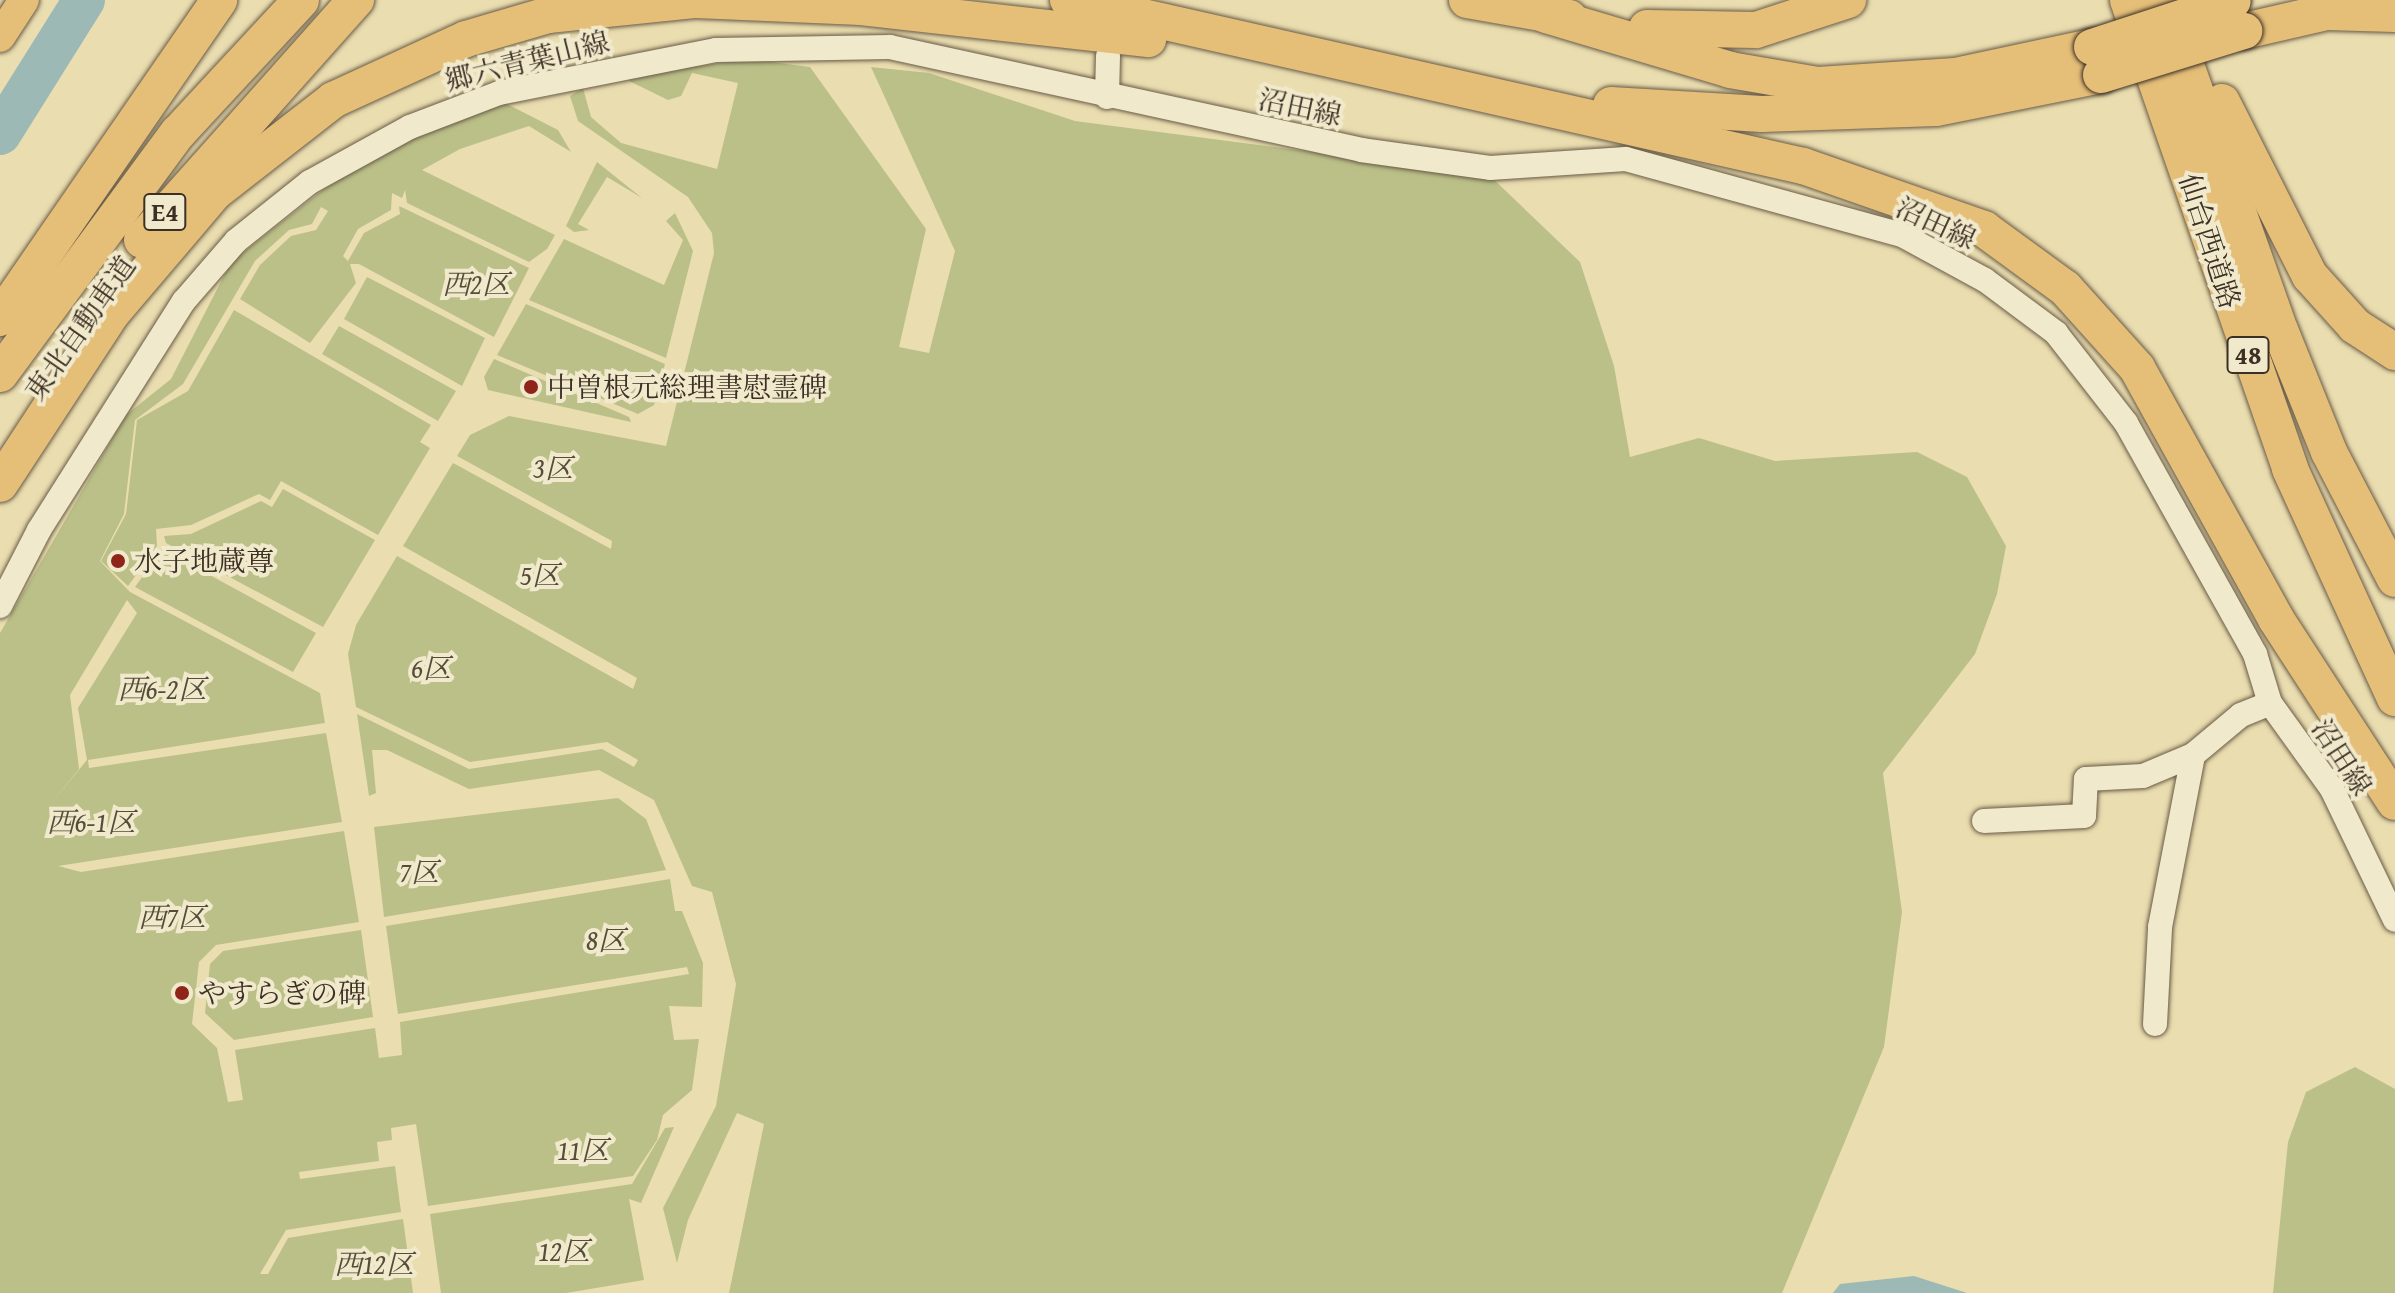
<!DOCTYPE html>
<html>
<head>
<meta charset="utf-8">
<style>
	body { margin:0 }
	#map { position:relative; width:2395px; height:1293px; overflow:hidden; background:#eaddaf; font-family:"Gentium Book Plus","Noto Serif JP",serif }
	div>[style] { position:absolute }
	.green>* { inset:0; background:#bbc088 }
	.water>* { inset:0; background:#9cb9b6 }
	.river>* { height:42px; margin:-21px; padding:0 21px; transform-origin:21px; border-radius:21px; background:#9cb9b6 }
	.roads { filter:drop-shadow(0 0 2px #685b48) drop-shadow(0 0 2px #685b48) }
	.minor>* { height:24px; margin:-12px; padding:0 12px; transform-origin:12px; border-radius:12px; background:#f1e9cb }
	.major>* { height:30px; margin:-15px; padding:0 15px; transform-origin:15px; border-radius:15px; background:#e5be78 }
	.highway>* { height:36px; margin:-18px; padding:0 18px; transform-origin:18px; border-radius:18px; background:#e5be78 }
	.bridges { filter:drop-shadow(0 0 2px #3c3025) drop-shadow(0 0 2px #3c3025) }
	.highway-bridge>* { height:36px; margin:-18px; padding:0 18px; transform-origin:18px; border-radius:18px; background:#e5be78 }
	.dots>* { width:22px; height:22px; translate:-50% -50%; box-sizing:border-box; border:4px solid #f1e9cb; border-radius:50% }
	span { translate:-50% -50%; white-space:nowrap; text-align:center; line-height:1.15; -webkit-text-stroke:8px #f1e9cb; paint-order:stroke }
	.shield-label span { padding:2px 6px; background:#f1e9cb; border:2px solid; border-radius:6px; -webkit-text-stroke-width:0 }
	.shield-label { font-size:26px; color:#3c3025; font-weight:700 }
	.street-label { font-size:28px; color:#3c3025 }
	.park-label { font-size:28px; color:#554d39; font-style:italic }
	.poi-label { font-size:28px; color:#3c3025 }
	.left { translate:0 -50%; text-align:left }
</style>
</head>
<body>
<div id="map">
	<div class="green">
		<i style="clip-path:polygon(748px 59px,810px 67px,926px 229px,899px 347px,929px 353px,955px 251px,871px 67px,929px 73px,1075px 121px,1489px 175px,1580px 262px,1614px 366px,1630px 457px,1699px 438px,1775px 461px,1917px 452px,1967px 477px,2006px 546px,1997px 594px,1975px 654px,1883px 773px,1902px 912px,1884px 1047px,1782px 1293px,729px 1293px,764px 1124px,737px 1113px,688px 1220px,677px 1263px,663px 1208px,716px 1106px,736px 984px,712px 892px,692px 886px,654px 800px,599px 770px,469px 789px,387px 750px,372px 750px,376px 793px,369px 796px,357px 714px,469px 769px,602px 749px,634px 767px,638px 760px,607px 742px,470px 762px,356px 707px,348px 654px,356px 625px,397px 556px,633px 689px,637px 678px,403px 546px,453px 463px,611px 549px,612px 541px,457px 456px,470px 435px,509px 416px,666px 446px,714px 253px,712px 233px,688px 197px,578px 121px,570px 96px,583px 88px,591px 117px,621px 143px,717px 169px,738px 83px,692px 73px,681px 96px,668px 100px,621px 77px)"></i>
		<i style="clip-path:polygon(evenodd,505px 103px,558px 130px,571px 152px,529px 126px,460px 149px,422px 170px,555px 235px,547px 249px,529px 262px,407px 203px,405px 190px,402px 198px,392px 193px,391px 210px,358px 229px,343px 256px,348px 261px,364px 233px,400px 214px,399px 206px,529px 268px,494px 337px,359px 264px,350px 264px,356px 283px,310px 343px,240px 299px,260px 265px,291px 236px,316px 230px,328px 211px,321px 207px,312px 224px,289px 230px,255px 261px,183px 384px,135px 420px,124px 514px,100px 561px,130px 592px,320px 693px,325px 723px,88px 760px,89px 768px,326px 733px,342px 822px,58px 866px,81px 872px,344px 831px,359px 922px,216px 945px,199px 962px,192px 1024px,217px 1048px,228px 1102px,243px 1100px,235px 1050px,375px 1028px,379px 1058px,402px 1055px,400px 1022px,689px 974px,687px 967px,398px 1014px,386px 926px,670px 879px,675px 911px,682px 911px,703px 963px,702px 1007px,669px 1006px,674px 1040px,699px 1039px,692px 1090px,663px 1115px,657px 1140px,633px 1176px,428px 1206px,416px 1124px,391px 1128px,392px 1140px,377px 1142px,379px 1161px,299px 1172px,300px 1179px,395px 1166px,401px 1212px,286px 1230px,260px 1274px,268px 1274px,288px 1238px,403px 1219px,413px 1293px,0 1293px,0 633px,126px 415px,171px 379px,231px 262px,342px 175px,411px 137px,505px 103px,127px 600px,137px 613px,78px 708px,87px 760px,49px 806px,79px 769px,70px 695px,127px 600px)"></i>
		<i style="clip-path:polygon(597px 162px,642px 198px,607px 177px,578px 224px,589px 230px,574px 232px,566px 226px)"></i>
		<i style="clip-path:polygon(675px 213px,693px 251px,666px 358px,529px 300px,564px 239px,664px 285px,683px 240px,666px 221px)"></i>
		<i style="clip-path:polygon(367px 277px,485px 338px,462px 386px,344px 319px)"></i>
		<i style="clip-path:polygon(526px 304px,665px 364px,654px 405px,638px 414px,497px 355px)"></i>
		<i style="clip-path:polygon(234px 310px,431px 425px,420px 442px,430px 448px,378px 535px,281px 481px,270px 500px,259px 494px,191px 525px,156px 529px,157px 546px,128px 586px,101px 561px,126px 514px,137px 420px,188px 391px)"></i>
		<i style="clip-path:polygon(339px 326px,456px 391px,438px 421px,322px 354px)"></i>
		<i style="clip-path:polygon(494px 359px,629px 417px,631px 422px,488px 390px,484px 377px)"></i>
		<i style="clip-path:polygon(283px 489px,375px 540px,323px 627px,166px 543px,164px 536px,191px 534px,261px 501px,272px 507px)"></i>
		<i style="clip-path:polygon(162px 549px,316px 633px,293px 672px,135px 587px)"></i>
		<i style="clip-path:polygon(618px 798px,646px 819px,666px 870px,384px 917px,374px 827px)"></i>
		<i style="clip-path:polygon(361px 930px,373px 1017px,234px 1040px,205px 1013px,210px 964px,223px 951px)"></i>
		<i style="clip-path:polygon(2355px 1067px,2395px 1089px,2395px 1293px,2273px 1293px,2288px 1142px,2306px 1092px)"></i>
		<i style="clip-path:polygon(674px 1127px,641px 1203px,629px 1199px,644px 1280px,566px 1293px,441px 1293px,430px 1214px,632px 1184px,665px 1128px)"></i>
	</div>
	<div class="water">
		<i style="clip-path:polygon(1914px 1276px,1967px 1293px,1833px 1293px,1840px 1284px)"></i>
	</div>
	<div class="river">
		<i style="left:0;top:134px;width:158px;rotate:-57.9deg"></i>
	</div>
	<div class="roads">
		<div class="minor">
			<i style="left:1107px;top:97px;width:41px;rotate:-88.6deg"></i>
			<i style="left:0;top:606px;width:85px;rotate:-62.8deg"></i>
			<i style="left:39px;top:530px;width:271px;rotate:-57.7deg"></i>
			<i style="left:184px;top:301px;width:79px;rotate:-49.1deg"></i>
			<i style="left:236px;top:241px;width:95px;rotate:-38.6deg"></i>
			<i style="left:310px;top:182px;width:114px;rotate:-28.8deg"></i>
			<i style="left:410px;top:127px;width:95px;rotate:-20.9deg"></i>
			<i style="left:499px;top:93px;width:221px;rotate:-11.2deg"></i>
			<i style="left:716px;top:50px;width:174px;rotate:-1deg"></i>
			<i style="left:890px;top:47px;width:482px;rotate:12.3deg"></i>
			<i style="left:1361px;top:150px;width:130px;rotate:7.9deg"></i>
			<i style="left:1490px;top:168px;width:136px;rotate:-3.8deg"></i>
			<i style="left:1626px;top:159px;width:286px;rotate:15.4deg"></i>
			<i style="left:1902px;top:235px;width:94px;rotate:28.5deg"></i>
			<i style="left:1985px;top:280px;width:89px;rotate:36.7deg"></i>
			<i style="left:2056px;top:333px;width:114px;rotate:52.1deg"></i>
			<i style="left:2126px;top:423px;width:265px;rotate:60.8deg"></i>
			<i style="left:2255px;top:654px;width:51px;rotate:73deg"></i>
			<i style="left:2270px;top:703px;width:106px;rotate:54.2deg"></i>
			<i style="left:2332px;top:789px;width:145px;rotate:64.3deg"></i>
			<i style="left:1984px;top:821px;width:100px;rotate:-2.9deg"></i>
			<i style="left:2084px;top:816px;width:37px;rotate:-87deg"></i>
			<i style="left:2086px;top:779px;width:57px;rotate:-3deg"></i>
			<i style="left:2143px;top:776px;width:54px;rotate:-22.8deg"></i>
			<i style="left:2155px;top:1024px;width:97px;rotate:-87deg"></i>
			<i style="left:2160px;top:927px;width:175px;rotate:-79.1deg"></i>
			<i style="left:2193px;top:755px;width:62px;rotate:-39.8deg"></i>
			<i style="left:2241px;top:715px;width:31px;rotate:-22deg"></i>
		</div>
		<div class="major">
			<i style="left:0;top:37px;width:44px;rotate:-57deg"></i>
		</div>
		<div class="highway">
			<i style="left:1068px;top:0;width:754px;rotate:12.73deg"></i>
			<i style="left:1803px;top:166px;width:192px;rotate:19.2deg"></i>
			<i style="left:1984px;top:229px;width:100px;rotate:36.1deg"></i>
			<i style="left:2065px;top:288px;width:108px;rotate:48deg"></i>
			<i style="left:2137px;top:368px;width:287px;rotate:61deg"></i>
			<i style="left:2276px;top:619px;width:218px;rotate:57deg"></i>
			<i style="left:1467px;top:0;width:104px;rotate:10deg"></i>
			<i style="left:2128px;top:0;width:496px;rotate:70.9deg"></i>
			<i style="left:2290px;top:469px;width:252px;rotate:65.4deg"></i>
			<i style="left:2163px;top:0;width:350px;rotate:70.5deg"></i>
			<i style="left:2280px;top:330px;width:131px;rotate:68.1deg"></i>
			<i style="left:2329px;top:452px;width:143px;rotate:62.5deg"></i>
			<i style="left:1546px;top:15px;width:192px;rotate:16.6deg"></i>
			<i style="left:1730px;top:70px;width:89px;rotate:9.7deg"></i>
			<i style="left:1818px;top:85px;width:137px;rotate:-3.8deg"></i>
			<i style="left:1955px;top:76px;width:140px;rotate:-12deg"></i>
			<i style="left:1647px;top:28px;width:109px;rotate:1.1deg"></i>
			<i style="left:1756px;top:30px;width:97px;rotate:-18.1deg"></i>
			<i style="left:2244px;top:31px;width:85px;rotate:-12.9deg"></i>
			<i style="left:2327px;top:12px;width:68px;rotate:1.7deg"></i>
			<i style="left:2222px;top:102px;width:195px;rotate:63.2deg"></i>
			<i style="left:2310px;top:276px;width:67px;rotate:48deg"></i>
			<i style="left:2355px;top:326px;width:48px;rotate:33deg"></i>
			<i style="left:1611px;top:105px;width:151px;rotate:3.4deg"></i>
			<i style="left:1762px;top:114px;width:174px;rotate:-2deg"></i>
			<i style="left:1936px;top:108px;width:168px;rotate:-11.3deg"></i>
			<i style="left:142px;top:240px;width:322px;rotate:-48.3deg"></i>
			<i style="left:0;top:318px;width:386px;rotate:-55.4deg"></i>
			<i style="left:0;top:374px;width:300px;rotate:-53.6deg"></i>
			<i style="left:178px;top:133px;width:181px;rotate:-47.2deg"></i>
			<i style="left:0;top:484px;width:204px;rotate:-56.8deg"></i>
			<i style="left:112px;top:313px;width:159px;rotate:-49.6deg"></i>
			<i style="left:215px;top:192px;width:150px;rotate:-37.9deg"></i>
			<i style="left:333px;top:100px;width:146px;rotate:-24.6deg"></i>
			<i style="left:466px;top:39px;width:85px;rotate:-16.3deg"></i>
			<i style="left:548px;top:15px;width:149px;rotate:-5.8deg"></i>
			<i style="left:696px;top:0;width:165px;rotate:2.4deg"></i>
			<i style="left:861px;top:7px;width:289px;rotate:6.4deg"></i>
		</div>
	</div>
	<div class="bridges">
		<div class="highway-bridge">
			<i style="left:2092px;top:47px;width:148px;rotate:-18.1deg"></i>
			<i style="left:2101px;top:75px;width:150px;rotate:-17.1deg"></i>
		</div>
	</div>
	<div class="dots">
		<i style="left:531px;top:387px;background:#8f2418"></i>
		<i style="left:118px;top:561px;background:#8f2418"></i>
		<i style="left:182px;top:993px;background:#8f2418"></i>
	</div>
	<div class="shield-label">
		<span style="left:165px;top:212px">E4</span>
		<span style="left:2248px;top:355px">48</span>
	</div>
	<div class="street-label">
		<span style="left:527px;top:61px;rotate:-14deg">郷六青葉山線</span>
		<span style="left:1300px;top:107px;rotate:12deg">沼田線</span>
		<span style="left:1936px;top:223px;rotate:25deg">沼田線</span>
		<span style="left:2210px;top:241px;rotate:72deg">仙台西道路</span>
		<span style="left:80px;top:328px;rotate:-55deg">東北自動車道</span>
		<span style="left:2342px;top:757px;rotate:57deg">沼田線</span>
	</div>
	<div class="park-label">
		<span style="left:476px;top:284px">西2区</span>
		<span style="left:553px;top:468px">3区</span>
		<span style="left:540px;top:575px">5区</span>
		<span style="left:431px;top:668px">6区</span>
		<span style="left:162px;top:689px">西6-2区</span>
		<span style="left:91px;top:822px">西6-1区</span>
		<span style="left:419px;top:872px">7区</span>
		<span style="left:172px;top:917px">西7区</span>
		<span style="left:606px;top:940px">8区</span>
		<span style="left:583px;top:1150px">11区</span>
		<span style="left:564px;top:1251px">12区</span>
		<span style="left:374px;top:1264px">西12区</span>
	</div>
	<div class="poi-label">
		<span class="left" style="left:547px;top:387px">中曽根元総理書慰霊碑</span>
		<span class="left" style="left:134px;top:561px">水子地蔵尊</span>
		<span class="left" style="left:198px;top:993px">やすらぎの碑</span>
	</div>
</div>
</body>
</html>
